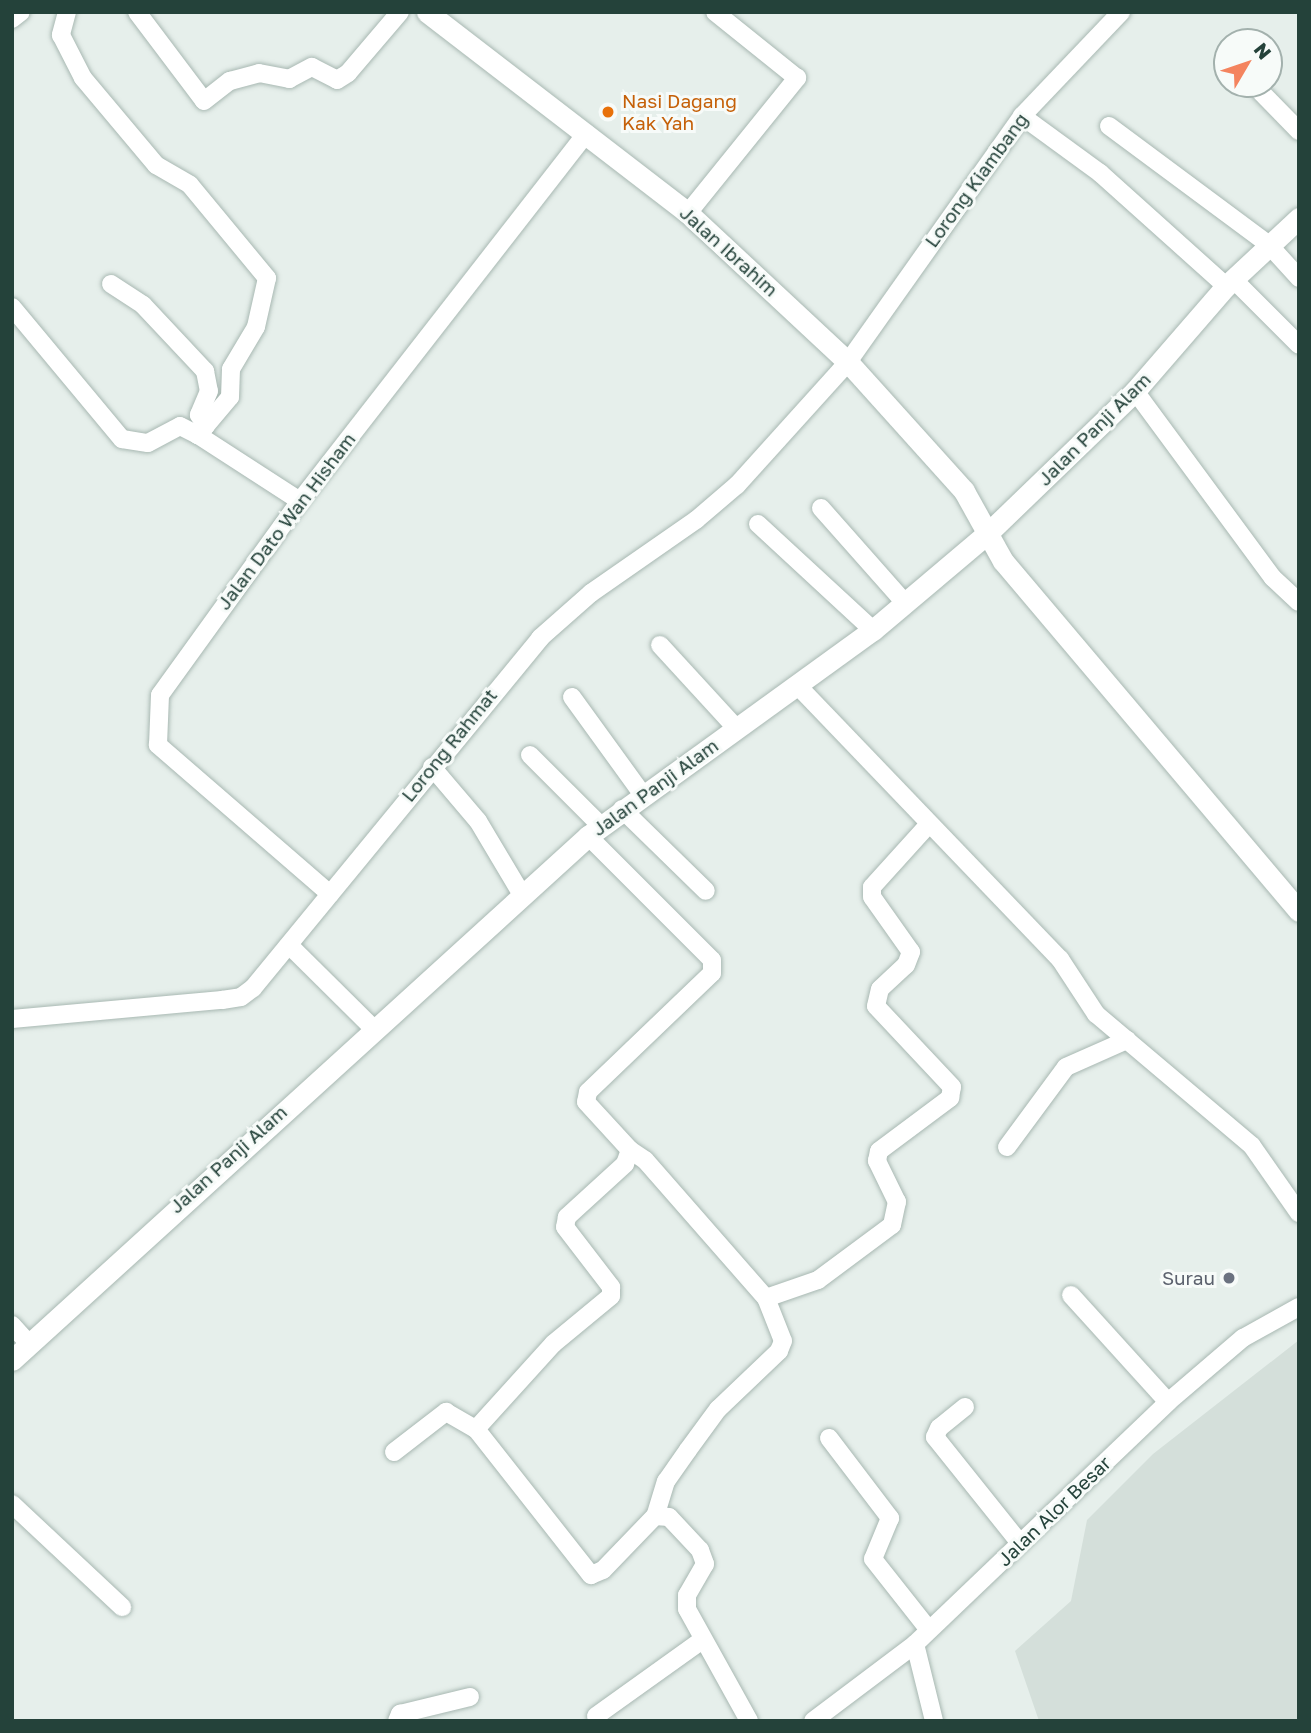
<!DOCTYPE html>
<html>
<head>
<meta charset="utf-8">
<style>
	body { margin:0 }
	#map { position:relative; width:1311px; height:1733px; overflow:hidden; background:#e6efeb; font-family:"Golos Text",sans-serif }
	div>[style] { position:absolute }
	.built>* { inset:0; background:#d4dfda }
	.roads { filter:drop-shadow(0 0 2px #a8b8b2) drop-shadow(0 0 2px #a8b8b2) }
	.minor>* { height:18px; margin:-9px; padding:0 9px; transform-origin:9px; border-radius:9px; background:#fff }
	.secondary>* { height:21px; margin:-10.5px; padding:0 10.5px; transform-origin:10.5px; border-radius:10.5px; background:#fff }
	.dots>* { width:19px; height:19px; translate:-50% -50%; box-sizing:border-box; border:4px solid #f7fbf9; border-radius:50% }
	span { translate:-50% -50%; white-space:nowrap; text-align:center; line-height:1.15; -webkit-text-stroke:6px #f7fbf9; paint-order:stroke }
	.food-label { font-size:19px; color:#c56008 }
	.left { translate:0 -50%; text-align:left }
	.street-label { font-size:19px; color:#24423a }
	.worship-label { font-size:19px; color:#5b616d }
	.right { translate:-100% -50%; text-align:right }
	.frame { position:absolute; inset:0; border:14px solid #24423a; pointer-events:none }
	.north { position:absolute; left:1213px; top:28px; width:70px; height:70px; box-sizing:border-box; background:#f7fbf9; border:2px solid #a3b1ad; border-radius:50%; rotate:51deg; font-size:19px; font-weight:700; line-height:28px; text-align:center; color:#24423a }
	.north::after { content:''; display:block; margin:auto; width:24px; height:32px; background:#f4845f; clip-path:polygon(50% 0,100% 100%,50% 72%,0 100%) }
</style>
</head>
<body>
<div id="map">
	<div class="built">
		<i style="clip-path:polygon(1299px 1340px,1299px 1721px,1039px 1721px,1015px 1651px,1071px 1601px,1087px 1520px,1153px 1454px)"></i>
	</div>
	<div class="roads">
		<div class="minor">
			<i style="left:67px;top:12px;width:24px;rotate:105deg"></i>
			<i style="left:61px;top:35px;width:48px;rotate:62.9deg"></i>
			<i style="left:83px;top:78px;width:114px;rotate:50deg"></i>
			<i style="left:156px;top:165px;width:39px;rotate:30deg"></i>
			<i style="left:190px;top:185px;width:121px;rotate:50.4deg"></i>
			<i style="left:267px;top:278px;width:50px;rotate:102.7deg"></i>
			<i style="left:256px;top:327px;width:49px;rotate:120.8deg"></i>
			<i style="left:231px;top:369px;width:28px;rotate:92deg"></i>
			<i style="left:230px;top:397px;width:50px;rotate:130.1deg"></i>
			<i style="left:198px;top:435px;width:121px;rotate:32.9deg"></i>
			<i style="left:137px;top:12px;width:111px;rotate:53deg"></i>
			<i style="left:204px;top:101px;width:33px;rotate:-38deg"></i>
			<i style="left:230px;top:81px;width:30px;rotate:-15deg"></i>
			<i style="left:259px;top:73px;width:31px;rotate:11deg"></i>
			<i style="left:289px;top:79px;width:26px;rotate:-28deg"></i>
			<i style="left:312px;top:67px;width:28px;rotate:27deg"></i>
			<i style="left:337px;top:80px;width:13px;rotate:-32deg"></i>
			<i style="left:348px;top:73px;width:80px;rotate:-49.6deg"></i>
			<i style="left:12px;top:19px;width:11px;rotate:-38deg"></i>
			<i style="left:1253px;top:84px;width:66px;rotate:45.6deg"></i>
			<i style="left:1022px;top:116px;width:97px;rotate:36.2deg"></i>
			<i style="left:1100px;top:173px;width:169px;rotate:41.9deg"></i>
			<i style="left:1109px;top:126px;width:199px;rotate:36.6deg"></i>
			<i style="left:1269px;top:245px;width:45px;rotate:47.7deg"></i>
			<i style="left:688px;top:213px;width:174px;rotate:-51.1deg"></i>
			<i style="left:797px;top:78px;width:105px;rotate:-141.2deg"></i>
			<i style="left:1233px;top:279px;width:93px;rotate:45deg"></i>
			<i style="left:111px;top:284px;width:38px;rotate:33deg"></i>
			<i style="left:143px;top:305px;width:91px;rotate:46.8deg"></i>
			<i style="left:205px;top:371px;width:20px;rotate:79deg"></i>
			<i style="left:209px;top:391px;width:26px;rotate:113deg"></i>
			<i style="left:199px;top:415px;width:13px;rotate:58deg"></i>
			<i style="left:12px;top:307px;width:172px;rotate:50.2deg"></i>
			<i style="left:122px;top:439px;width:26px;rotate:9deg"></i>
			<i style="left:148px;top:443px;width:36px;rotate:-28deg"></i>
			<i style="left:180px;top:426px;width:20px;rotate:27deg"></i>
			<i style="left:1135px;top:391px;width:232px;rotate:53.6deg"></i>
			<i style="left:1273px;top:578px;width:35px;rotate:43deg"></i>
			<i style="left:821px;top:508px;width:127px;rotate:48.5deg"></i>
			<i style="left:758px;top:524px;width:156px;rotate:42.7deg"></i>
			<i style="left:660px;top:645px;width:113px;rotate:47.5deg"></i>
			<i style="left:797px;top:685px;width:380px;rotate:46.2deg"></i>
			<i style="left:1060px;top:959px;width:66px;rotate:56.8deg"></i>
			<i style="left:1096px;top:1014px;width:204px;rotate:40.2deg"></i>
			<i style="left:1252px;top:1146px;width:82px;rotate:55deg"></i>
			<i style="left:572px;top:697px;width:121px;rotate:54.1deg"></i>
			<i style="left:530px;top:755px;width:100px;rotate:45deg"></i>
			<i style="left:432px;top:767px;width:71px;rotate:49.6deg"></i>
			<i style="left:478px;top:821px;width:84px;rotate:59.2deg"></i>
			<i style="left:622px;top:809px;width:117px;rotate:44.3deg"></i>
			<i style="left:588px;top:836px;width:175px;rotate:45deg"></i>
			<i style="left:712px;top:960px;width:13px;rotate:90deg"></i>
			<i style="left:712px;top:973px;width:172px;rotate:136.2deg"></i>
			<i style="left:588px;top:1092px;width:10px;rotate:101deg"></i>
			<i style="left:586px;top:1102px;width:65px;rotate:47.5deg"></i>
			<i style="left:630px;top:1150px;width:15px;rotate:110deg"></i>
			<i style="left:625px;top:1164px;width:79px;rotate:137.6deg"></i>
			<i style="left:567px;top:1217px;width:10px;rotate:101deg"></i>
			<i style="left:565px;top:1227px;width:76px;rotate:52.5deg"></i>
			<i style="left:611px;top:1287px;width:9px;rotate:90deg"></i>
			<i style="left:611px;top:1296px;width:75px;rotate:140.4deg"></i>
			<i style="left:553px;top:1344px;width:115px;rotate:132.2deg"></i>
			<i style="left:476px;top:1429px;width:186px;rotate:51.8deg"></i>
			<i style="left:591px;top:1575px;width:13px;rotate:-23deg"></i>
			<i style="left:603px;top:1570px;width:75px;rotate:-46.1deg"></i>
			<i style="left:655px;top:1516px;width:14px;rotate:4deg"></i>
			<i style="left:669px;top:1517px;width:45px;rotate:46.8deg"></i>
			<i style="left:700px;top:1550px;width:15px;rotate:70deg"></i>
			<i style="left:705px;top:1564px;width:36px;rotate:120deg"></i>
			<i style="left:687px;top:1595px;width:14px;rotate:90deg"></i>
			<i style="left:687px;top:1609px;width:128px;rotate:61deg"></i>
			<i style="left:330px;top:894px;width:228px;rotate:-139.1deg"></i>
			<i style="left:158px;top:745px;width:50px;rotate:-87.7deg"></i>
			<i style="left:160px;top:695px;width:239px;rotate:-54.2deg"></i>
			<i style="left:300px;top:501px;width:466px;rotate:-52.1deg"></i>
			<i style="left:289px;top:945px;width:118px;rotate:44.7deg"></i>
			<i style="left:12px;top:1019px;width:211px;rotate:-5.2deg"></i>
			<i style="left:222px;top:1000px;width:19px;rotate:-9deg"></i>
			<i style="left:241px;top:997px;width:15px;rotate:-37deg"></i>
			<i style="left:253px;top:988px;width:453px;rotate:-50.6deg"></i>
			<i style="left:540px;top:638px;width:68px;rotate:-41.4deg"></i>
			<i style="left:591px;top:593px;width:128px;rotate:-34.8deg"></i>
			<i style="left:696px;top:520px;width:54px;rotate:-40.5deg"></i>
			<i style="left:737px;top:485px;width:166px;rotate:-47.9deg"></i>
			<i style="left:848px;top:362px;width:301px;rotate:-54.7deg"></i>
			<i style="left:1022px;top:116px;width:144px;rotate:-46.4deg"></i>
			<i style="left:1007px;top:1147px;width:99px;rotate:-53.6deg"></i>
			<i style="left:1066px;top:1067px;width:67px;rotate:-23.9deg"></i>
			<i style="left:630px;top:1150px;width:18px;rotate:34deg"></i>
			<i style="left:645px;top:1160px;width:184px;rotate:48.8deg"></i>
			<i style="left:766px;top:1298px;width:46px;rotate:68.4deg"></i>
			<i style="left:783px;top:1341px;width:11px;rotate:112deg"></i>
			<i style="left:779px;top:1351px;width:84px;rotate:136.4deg"></i>
			<i style="left:718px;top:1409px;width:51px;rotate:126.2deg"></i>
			<i style="left:688px;top:1450px;width:38px;rotate:125deg"></i>
			<i style="left:666px;top:1481px;width:37px;rotate:107deg"></i>
			<i style="left:1071px;top:1295px;width:144px;rotate:47.8deg"></i>
			<i style="left:766px;top:1298px;width:55px;rotate:-19.1deg"></i>
			<i style="left:818px;top:1280px;width:92px;rotate:-36.6deg"></i>
			<i style="left:892px;top:1225px;width:24px;rotate:-78deg"></i>
			<i style="left:897px;top:1202px;width:46px;rotate:-116deg"></i>
			<i style="left:877px;top:1161px;width:10px;rotate:-79deg"></i>
			<i style="left:879px;top:1151px;width:89px;rotate:-36.7deg"></i>
			<i style="left:950px;top:1098px;width:11px;rotate:-80deg"></i>
			<i style="left:952px;top:1087px;width:111px;rotate:-133.2deg"></i>
			<i style="left:876px;top:1006px;width:17px;rotate:-77deg"></i>
			<i style="left:880px;top:989px;width:35px;rotate:-43deg"></i>
			<i style="left:906px;top:965px;width:14px;rotate:-69deg"></i>
			<i style="left:911px;top:952px;width:67px;rotate:-125.3deg"></i>
			<i style="left:872px;top:897px;width:10px;rotate:-90deg"></i>
			<i style="left:872px;top:887px;width:85px;rotate:-47.9deg"></i>
			<i style="left:12px;top:1325px;width:25px;rotate:48deg"></i>
			<i style="left:965px;top:1407px;width:33px;rotate:141deg"></i>
			<i style="left:939px;top:1428px;width:10px;rotate:114deg"></i>
			<i style="left:935px;top:1437px;width:134px;rotate:51.3deg"></i>
			<i style="left:829px;top:1438px;width:101px;rotate:52.7deg"></i>
			<i style="left:890px;top:1518px;width:44px;rotate:112.5deg"></i>
			<i style="left:873px;top:1559px;width:90px;rotate:51.7deg"></i>
			<i style="left:394px;top:1452px;width:66px;rotate:-37.6deg"></i>
			<i style="left:446px;top:1412px;width:34px;rotate:30deg"></i>
			<i style="left:12px;top:1504px;width:151px;rotate:43.1deg"></i>
			<i style="left:915px;top:1644px;width:79px;rotate:76.1deg"></i>
			<i style="left:596px;top:1716px;width:130px;rotate:-35.6deg"></i>
			<i style="left:397px;top:1721px;width:8px;rotate:-67deg"></i>
			<i style="left:400px;top:1714px;width:72px;rotate:-13.7deg"></i>
			<i style="left:813px;top:1721px;width:128px;rotate:-37deg"></i>
			<i style="left:915px;top:1644px;width:350px;rotate:-43.7deg"></i>
			<i style="left:1168px;top:1402px;width:99px;rotate:-40.5deg"></i>
			<i style="left:1243px;top:1338px;width:64px;rotate:-29deg"></i>
		</div>
		<div class="secondary">
			<i style="left:427px;top:12px;width:329px;rotate:37.6deg"></i>
			<i style="left:688px;top:213px;width:219px;rotate:43deg"></i>
			<i style="left:848px;top:362px;width:173px;rotate:48deg"></i>
			<i style="left:964px;top:491px;width:80px;rotate:60.9deg"></i>
			<i style="left:1003px;top:561px;width:458px;rotate:49.8deg"></i>
			<i style="left:12px;top:1360px;width:779px;rotate:-42.29deg"></i>
			<i style="left:588px;top:836px;width:352px;rotate:-35.9deg"></i>
			<i style="left:873px;top:630px;width:152px;rotate:-40.2deg"></i>
			<i style="left:989px;top:532px;width:203px;rotate:-44deg"></i>
			<i style="left:1135px;top:391px;width:139px;rotate:-49.1deg"></i>
			<i style="left:1226px;top:286px;width:100px;rotate:-43deg"></i>
		</div>
	</div>
	<div class="dots">
		<i style="left:608px;top:112px;background:#e8710a"></i>
		<i style="left:1229px;top:1278px;background:#6b7280"></i>
	</div>
	<div class="food-label">
		<span class="left" style="left:622px;top:112px">Nasi Dagang<br>Kak Yah</span>
	</div>
	<div class="street-label">
		<span style="left:976px;top:180px;rotate:-54deg">Lorong Kiambang</span>
		<span style="left:729px;top:251px;rotate:42deg">Jalan Ibrahim</span>
		<span style="left:1094px;top:429px;rotate:-45deg">Jalan Panji Alam</span>
		<span style="left:286px;top:521px;rotate:-53deg">Jalan Dato Wan Hisham</span>
		<span style="left:449px;top:745px;rotate:-51deg">Lorong Rahmat</span>
		<span style="left:655px;top:787px;rotate:-36deg">Jalan Panji Alam</span>
		<span style="left:228px;top:1159px;rotate:-42deg">Jalan Panji Alam</span>
		<span style="left:1054px;top:1511px;rotate:-44deg">Jalan Alor Besar</span>
	</div>
	<div class="worship-label">
		<span class="right" style="left:1215px;top:1278px">Surau</span>
	</div>
	<div class="frame"></div>
	<div class="north">N</div>
</div>
</body>
</html>
